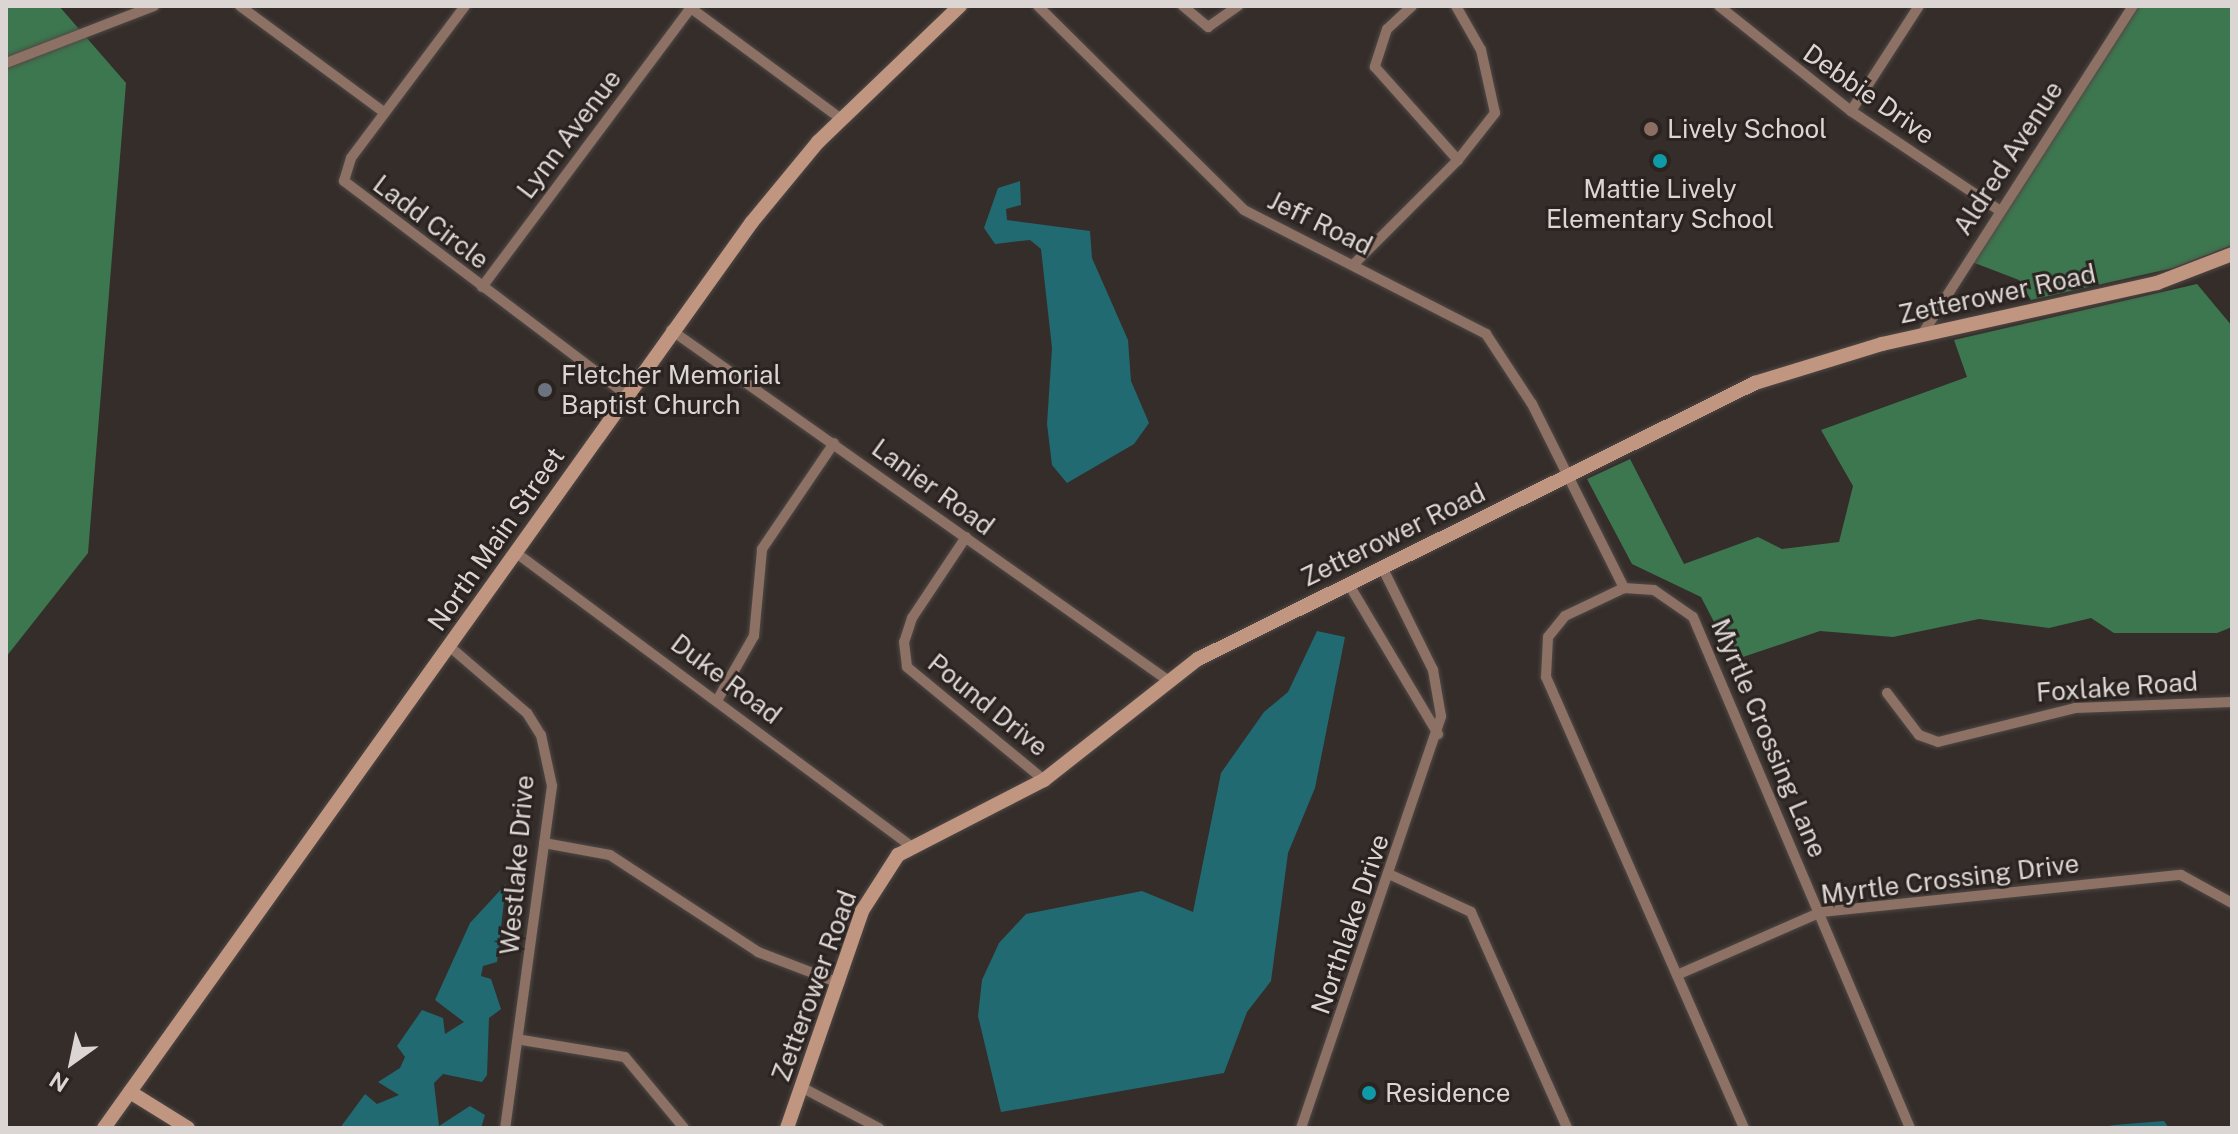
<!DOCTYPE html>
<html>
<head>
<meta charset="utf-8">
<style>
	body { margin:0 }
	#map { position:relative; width:2238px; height:1134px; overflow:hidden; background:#342d2a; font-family:"Public Sans",sans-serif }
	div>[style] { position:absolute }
	.forest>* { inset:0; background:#3d774f }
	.water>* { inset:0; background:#216a71 }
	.roads { filter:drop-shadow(0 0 2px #4f4845) drop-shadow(0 0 2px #4f4845) }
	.street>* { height:10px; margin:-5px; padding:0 5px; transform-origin:5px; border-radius:5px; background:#8c7164 }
	.secondary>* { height:14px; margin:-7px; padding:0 7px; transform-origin:7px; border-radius:7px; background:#c19681 }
	.dots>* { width:22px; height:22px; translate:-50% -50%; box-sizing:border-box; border:4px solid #2a2320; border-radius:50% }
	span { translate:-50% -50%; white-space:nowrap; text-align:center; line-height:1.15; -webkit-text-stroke:6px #2a2320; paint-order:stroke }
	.street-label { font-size:26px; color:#dbd6d4 }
	.poi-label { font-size:26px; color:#dbd6d4 }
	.left { translate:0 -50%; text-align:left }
	.frame { position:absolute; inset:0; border:8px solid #dbd6d4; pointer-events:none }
	.north { position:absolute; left:32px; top:1022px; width:80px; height:80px; -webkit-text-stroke:6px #2a2320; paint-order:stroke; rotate:213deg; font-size:22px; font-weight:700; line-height:32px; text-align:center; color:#dbd6d4 }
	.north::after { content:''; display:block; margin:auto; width:28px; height:36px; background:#dbd6d4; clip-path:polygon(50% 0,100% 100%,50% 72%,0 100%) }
</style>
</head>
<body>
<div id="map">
	<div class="forest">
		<i style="clip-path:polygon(6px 6px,59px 6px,126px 83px,88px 553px,6px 657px)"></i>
		<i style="clip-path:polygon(2137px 6px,2232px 6px,2232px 245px,2173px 268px,2031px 300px,2019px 280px,1972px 262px)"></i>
		<i style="clip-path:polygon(2197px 284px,2232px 326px,2232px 627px,2217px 633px,2114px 633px,2091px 618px,2049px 628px,1979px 619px,1893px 637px,1820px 631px,1734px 660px,1701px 597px,1632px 564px,1587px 479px,1630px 459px,1684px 564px,1758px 537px,1782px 549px,1839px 542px,1853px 486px,1821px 430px,1967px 377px,1954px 340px)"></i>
	</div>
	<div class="water">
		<i style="clip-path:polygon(1020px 181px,1021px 205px,1006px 209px,1007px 220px,1090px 231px,1092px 258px,1128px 340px,1131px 381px,1149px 423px,1134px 444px,1067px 483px,1052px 465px,1047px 424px,1052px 348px,1041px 249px,1030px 240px,995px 244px,984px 228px,998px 188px)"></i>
		<i style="clip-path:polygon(1317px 631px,1345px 637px,1315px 788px,1288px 853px,1271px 981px,1247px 1012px,1224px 1073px,1001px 1112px,978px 1016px,982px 980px,999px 943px,1026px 914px,1142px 891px,1193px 912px,1221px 773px,1264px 712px,1288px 692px)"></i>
		<i style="clip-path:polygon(506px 884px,497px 962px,483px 966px,481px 976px,491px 979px,501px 1009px,489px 1018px,487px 1075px,482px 1082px,443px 1074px,434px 1083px,439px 1126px,470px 1106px,485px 1115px,481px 1128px,340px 1128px,365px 1094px,377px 1104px,399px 1095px,378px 1082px,400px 1068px,405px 1057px,397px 1046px,422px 1010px,443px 1018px,445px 1034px,464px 1022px,435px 1000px,470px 923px)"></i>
		<i style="clip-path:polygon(2164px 1121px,2169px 1128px,2098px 1128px,2114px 1125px)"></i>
	</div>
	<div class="roads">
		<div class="street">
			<i style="left:240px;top:6px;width:179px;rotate:36.4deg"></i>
			<i style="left:465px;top:6px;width:190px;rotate:126.9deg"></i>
			<i style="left:351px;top:158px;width:24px;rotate:107deg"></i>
			<i style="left:344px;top:181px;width:355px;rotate:37.1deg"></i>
			<i style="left:688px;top:6px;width:190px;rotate:36.4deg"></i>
			<i style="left:1038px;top:6px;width:290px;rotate:44.7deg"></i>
			<i style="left:1244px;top:210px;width:272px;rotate:27.1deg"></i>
			<i style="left:1486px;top:334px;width:84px;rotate:56.7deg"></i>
			<i style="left:1532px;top:404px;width:206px;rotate:63.4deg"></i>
			<i style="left:1183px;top:6px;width:33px;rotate:40deg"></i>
			<i style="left:1208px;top:27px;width:37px;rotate:-35deg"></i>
			<i style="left:1412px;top:6px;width:34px;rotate:137deg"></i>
			<i style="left:1387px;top:29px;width:40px;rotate:108deg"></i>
			<i style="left:1375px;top:67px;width:125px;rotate:48.3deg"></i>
			<i style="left:1458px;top:160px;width:60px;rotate:-51.8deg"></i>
			<i style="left:1495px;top:113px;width:65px;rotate:-102.5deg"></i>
			<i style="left:1481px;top:50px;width:51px;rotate:-119.6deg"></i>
			<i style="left:1719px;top:6px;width:169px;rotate:38.5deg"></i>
			<i style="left:1851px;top:111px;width:178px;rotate:33.8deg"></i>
			<i style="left:6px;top:63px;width:159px;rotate:-21.1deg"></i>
			<i style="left:1851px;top:111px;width:125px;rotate:-57.1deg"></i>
			<i style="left:1354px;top:264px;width:147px;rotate:-45deg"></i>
			<i style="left:482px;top:287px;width:349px;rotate:-53.2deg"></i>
			<i style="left:671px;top:330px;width:609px;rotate:35.18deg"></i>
			<i style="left:1921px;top:336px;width:392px;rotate:-57.3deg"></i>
			<i style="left:966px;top:537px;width:97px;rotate:123.7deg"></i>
			<i style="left:912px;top:618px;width:25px;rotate:108deg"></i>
			<i style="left:904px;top:642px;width:25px;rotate:83deg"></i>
			<i style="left:907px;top:667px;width:178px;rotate:39.5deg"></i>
			<i style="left:515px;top:552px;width:491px;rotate:36.6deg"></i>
			<i style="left:1348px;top:583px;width:176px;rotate:59.2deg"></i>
			<i style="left:449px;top:646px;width:103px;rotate:40.7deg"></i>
			<i style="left:527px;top:713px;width:26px;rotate:58deg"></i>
			<i style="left:541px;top:735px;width:52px;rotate:77.8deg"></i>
			<i style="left:552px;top:786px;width:345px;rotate:97.8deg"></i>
			<i style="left:1887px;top:693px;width:53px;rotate:52.7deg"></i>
			<i style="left:1919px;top:735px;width:20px;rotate:20deg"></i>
			<i style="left:1938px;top:742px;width:141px;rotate:-13.9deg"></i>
			<i style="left:2075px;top:708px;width:157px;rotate:-2.2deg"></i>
			<i style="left:718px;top:699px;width:73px;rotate:-60.3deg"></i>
			<i style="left:754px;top:636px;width:87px;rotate:-84.7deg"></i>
			<i style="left:762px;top:549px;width:128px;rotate:-55.8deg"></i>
			<i style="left:544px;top:843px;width:67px;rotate:10.3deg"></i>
			<i style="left:610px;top:855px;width:177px;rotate:33.2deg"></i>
			<i style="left:758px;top:952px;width:87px;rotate:20.9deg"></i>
			<i style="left:1391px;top:875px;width:88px;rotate:24.8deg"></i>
			<i style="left:1471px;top:912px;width:236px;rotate:66deg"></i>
			<i style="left:1677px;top:975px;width:157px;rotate:-23.6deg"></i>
			<i style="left:1821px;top:912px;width:362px;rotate:-5.9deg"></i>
			<i style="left:2181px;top:875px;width:58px;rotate:28.8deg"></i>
			<i style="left:522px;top:1040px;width:104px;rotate:9.4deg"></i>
			<i style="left:625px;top:1057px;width:92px;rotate:50.3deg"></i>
			<i style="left:803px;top:1088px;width:86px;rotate:27.8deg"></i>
			<i style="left:1301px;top:1128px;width:435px;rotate:-71.2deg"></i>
			<i style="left:1441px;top:716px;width:47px;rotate:-99.9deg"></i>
			<i style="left:1433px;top:670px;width:115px;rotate:-116.3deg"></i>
			<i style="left:1744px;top:1128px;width:493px;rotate:-113.7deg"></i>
			<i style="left:1546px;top:677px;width:40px;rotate:-87.1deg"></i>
			<i style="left:1548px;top:637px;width:27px;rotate:-51deg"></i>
			<i style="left:1565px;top:616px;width:65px;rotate:-25.4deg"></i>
			<i style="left:1624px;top:588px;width:30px;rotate:4deg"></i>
			<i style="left:1654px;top:590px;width:47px;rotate:34.7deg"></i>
			<i style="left:1693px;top:617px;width:555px;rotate:66.99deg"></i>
		</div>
		<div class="secondary">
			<i style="left:130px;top:1092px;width:68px;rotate:31.8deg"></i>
			<i style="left:104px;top:1128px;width:1114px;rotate:-54.43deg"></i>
			<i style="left:752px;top:222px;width:104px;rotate:-50.5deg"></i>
			<i style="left:818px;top:142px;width:197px;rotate:-43.8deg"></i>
			<i style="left:787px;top:1128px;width:230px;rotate:-70.9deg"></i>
			<i style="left:862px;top:911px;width:67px;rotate:-57.3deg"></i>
			<i style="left:898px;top:855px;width:164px;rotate:-27.2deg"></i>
			<i style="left:1044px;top:780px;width:196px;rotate:-38.2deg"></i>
			<i style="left:1198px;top:659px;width:622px;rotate:-26.36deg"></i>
			<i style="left:1755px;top:383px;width:133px;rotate:-17.1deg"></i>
			<i style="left:1882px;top:344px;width:282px;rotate:-12.5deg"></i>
			<i style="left:2157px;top:283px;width:80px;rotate:-21.1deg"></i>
		</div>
	</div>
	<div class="dots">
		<i style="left:1651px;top:129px;background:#8d6e63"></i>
		<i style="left:1660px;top:161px;background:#0f9aa8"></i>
		<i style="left:545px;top:390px;background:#6b7280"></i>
		<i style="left:1369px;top:1093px;background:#0f9aa8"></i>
	</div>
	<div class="street-label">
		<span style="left:1869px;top:94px;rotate:35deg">Debbie Drive</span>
		<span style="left:569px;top:134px;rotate:-53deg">Lynn Avenue</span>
		<span style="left:2008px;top:158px;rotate:-57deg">Aldred Avenue</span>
		<span style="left:431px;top:222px;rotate:37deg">Ladd Circle</span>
		<span style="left:1320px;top:223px;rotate:26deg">Jeff Road</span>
		<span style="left:1997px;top:294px;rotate:-12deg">Zetterower Road</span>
		<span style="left:933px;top:487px;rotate:36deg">Lanier Road</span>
		<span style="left:1393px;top:535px;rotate:-26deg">Zetterower Road</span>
		<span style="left:496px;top:539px;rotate:-55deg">North Main Street</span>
		<span style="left:726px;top:679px;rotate:37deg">Duke Road</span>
		<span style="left:2117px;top:687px;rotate:-4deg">Foxlake Road</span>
		<span style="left:988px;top:705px;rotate:39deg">Pound Drive</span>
		<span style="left:1769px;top:738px;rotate:67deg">Myrtle Crossing Lane</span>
		<span style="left:517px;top:865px;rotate:-85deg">Westlake Drive</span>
		<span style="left:1950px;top:879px;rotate:-7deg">Myrtle Crossing Drive</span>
		<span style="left:1350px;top:924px;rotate:-71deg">Northlake Drive</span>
		<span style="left:814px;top:986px;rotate:-70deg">Zetterower Road</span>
	</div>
	<div class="poi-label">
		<span class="left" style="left:1667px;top:129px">Lively School</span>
		<span style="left:1660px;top:204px">Mattie Lively<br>Elementary School</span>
		<span class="left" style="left:561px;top:390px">Fletcher Memorial<br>Baptist Church</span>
		<span class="left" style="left:1385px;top:1093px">Residence</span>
	</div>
	<div class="frame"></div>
	<div class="north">N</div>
</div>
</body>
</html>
